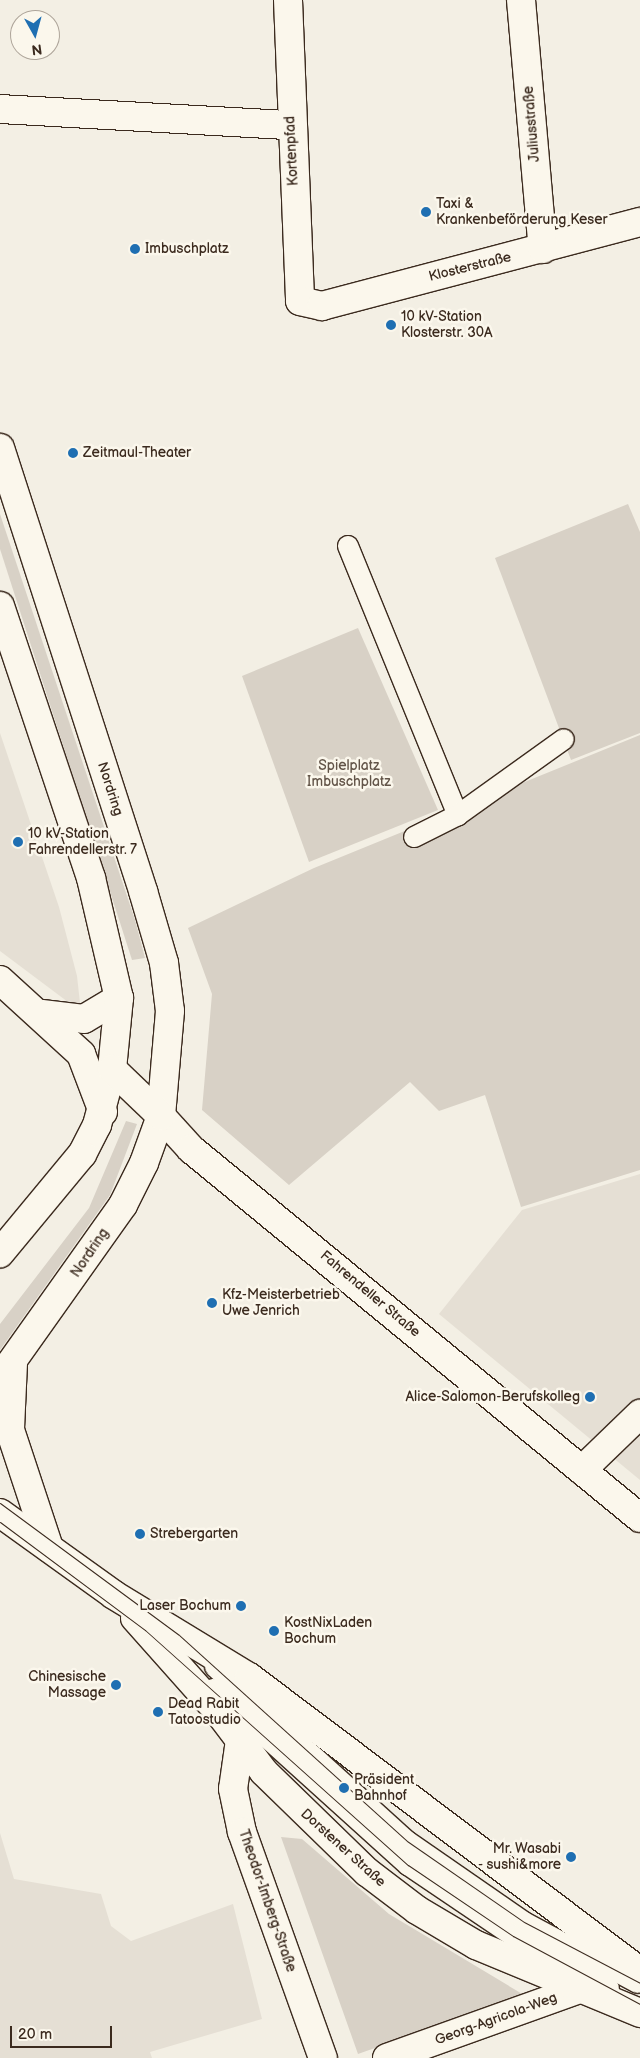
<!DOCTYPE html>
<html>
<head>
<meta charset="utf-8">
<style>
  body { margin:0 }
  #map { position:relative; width:640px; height:2058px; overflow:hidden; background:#f3efe4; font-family:"Balsamiq Sans",sans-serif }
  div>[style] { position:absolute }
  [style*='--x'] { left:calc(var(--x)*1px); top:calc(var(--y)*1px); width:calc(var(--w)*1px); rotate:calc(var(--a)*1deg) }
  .built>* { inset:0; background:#e5dfd4 }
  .green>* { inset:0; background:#d8d1c6 }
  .roads { filter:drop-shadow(1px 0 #3b2a1e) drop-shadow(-1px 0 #3b2a1e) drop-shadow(0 1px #3b2a1e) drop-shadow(0 -1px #3b2a1e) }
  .service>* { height:20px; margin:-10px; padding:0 10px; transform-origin:10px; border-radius:10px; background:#fbf7ec }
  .pedestrian>* { height:28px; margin:-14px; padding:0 14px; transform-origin:14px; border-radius:14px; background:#fbf7ec }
  .minor>* { height:28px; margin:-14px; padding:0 14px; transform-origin:14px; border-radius:14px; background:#fbf7ec }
  .primary>* { height:28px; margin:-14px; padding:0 14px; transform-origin:14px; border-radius:14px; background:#fbf7ec }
  .tram>* { height:1px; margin:-0.5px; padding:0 0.5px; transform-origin:0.5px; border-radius:0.5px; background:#3b2a1e }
  .dots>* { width:14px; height:14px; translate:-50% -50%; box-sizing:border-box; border:2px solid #fbf7ec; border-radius:50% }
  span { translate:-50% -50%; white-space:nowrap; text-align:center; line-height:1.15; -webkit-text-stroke:5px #fbf7ec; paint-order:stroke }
  .street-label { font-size:14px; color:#3b2a1e }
  .poi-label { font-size:14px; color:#3b2a1e }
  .left { translate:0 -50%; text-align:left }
  .right { translate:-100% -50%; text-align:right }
  .park-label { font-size:14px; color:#625448 }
  .north { position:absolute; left:10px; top:10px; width:50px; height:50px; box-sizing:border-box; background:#fbf7ec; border:1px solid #aea59a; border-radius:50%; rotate:173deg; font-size:14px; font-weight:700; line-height:20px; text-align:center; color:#3b2a1e }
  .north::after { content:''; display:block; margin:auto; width:18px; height:22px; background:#1f6fb2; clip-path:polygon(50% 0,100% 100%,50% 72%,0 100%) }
  .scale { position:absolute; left:10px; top:2026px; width:102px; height:22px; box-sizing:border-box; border:2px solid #3b2a1e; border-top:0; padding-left:6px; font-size:15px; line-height:18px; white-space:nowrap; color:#3b2a1e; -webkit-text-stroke:4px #fbf7ec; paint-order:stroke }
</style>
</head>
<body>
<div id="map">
  <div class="built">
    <i style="clip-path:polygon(0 733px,59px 907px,77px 976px,80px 1003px,76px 1008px,0 951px)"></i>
    <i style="clip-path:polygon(640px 1174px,640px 1480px,439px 1314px,522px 1210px)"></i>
    <i style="clip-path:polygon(0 1833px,14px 1879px,101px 1894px,111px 1926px,131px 1941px,233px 1904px,262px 2019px,150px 2052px,152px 2058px,0 2058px)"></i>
  </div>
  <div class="green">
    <i style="clip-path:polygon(628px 504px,640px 532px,640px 733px,571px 760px,495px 558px)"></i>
    <i style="clip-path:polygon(0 514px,135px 920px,145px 958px,132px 960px,0 549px)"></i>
    <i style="clip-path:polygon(358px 628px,438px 810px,309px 862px,242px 676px)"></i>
    <i style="clip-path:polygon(640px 735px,640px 1170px,521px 1207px,485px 1095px,439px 1111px,410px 1082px,289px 1185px,202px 1110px,212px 994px,188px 928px,314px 868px)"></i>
    <i style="clip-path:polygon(126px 1121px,137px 1124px,110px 1195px,0 1350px,0 1324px,89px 1208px)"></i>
    <i style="clip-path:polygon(281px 1837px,302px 1839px,389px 1914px,524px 1995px,358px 2054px)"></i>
  </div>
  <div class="roads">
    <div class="service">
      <i style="--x:348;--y:546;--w:291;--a:67.8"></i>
      <i style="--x:458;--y:815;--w:49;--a:153.4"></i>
      <i style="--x:458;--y:815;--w:130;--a:-35.6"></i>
      <i style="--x:215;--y:1667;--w:259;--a:42.2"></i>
      <i style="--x:407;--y:1841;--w:142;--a:34.7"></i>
      <i style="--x:524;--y:1922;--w:129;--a:28.2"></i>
      <i style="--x:213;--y:1689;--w:263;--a:42.1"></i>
      <i style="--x:408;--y:1865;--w:127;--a:34.1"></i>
      <i style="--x:513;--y:1936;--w:109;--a:28.4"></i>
    </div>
    <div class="pedestrian">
      <i style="--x:582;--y:1470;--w:81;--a:-44"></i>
    </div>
    <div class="minor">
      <i style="--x:288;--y:0;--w:301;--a:87.7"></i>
      <i style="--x:300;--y:301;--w:23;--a:13"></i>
      <i style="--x:322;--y:306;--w:329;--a:-14.8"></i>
      <i style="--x:521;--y:0;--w:250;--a:85"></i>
      <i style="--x:0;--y:109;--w:290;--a:3.2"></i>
      <i style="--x:0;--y:980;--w:110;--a:42.4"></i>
      <i style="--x:81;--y:1054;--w:62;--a:69.2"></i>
      <i style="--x:42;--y:1014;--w:42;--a:6.8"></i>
      <i style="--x:84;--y:1019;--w:41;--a:-31"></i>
      <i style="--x:161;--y:1116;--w:45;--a:47.7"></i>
      <i style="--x:191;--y:1149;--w:581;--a:39.41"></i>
      <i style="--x:240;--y:1740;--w:49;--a:98.1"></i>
      <i style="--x:233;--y:1789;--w:44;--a:78.2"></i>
      <i style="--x:242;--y:1832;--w:240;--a:70.3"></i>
      <i style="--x:387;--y:2058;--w:202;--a:-19.7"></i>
    </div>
    <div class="primary">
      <i style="--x:0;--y:448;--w:466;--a:72.1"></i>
      <i style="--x:143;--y:891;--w:75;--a:73.7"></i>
      <i style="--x:164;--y:963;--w:48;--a:82.9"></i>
      <i style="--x:170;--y:1011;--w:105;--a:94.9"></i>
      <i style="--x:161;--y:1116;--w:50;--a:109.9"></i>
      <i style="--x:144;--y:1163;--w:47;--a:116.6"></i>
      <i style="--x:123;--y:1205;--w:212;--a:125.4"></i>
      <i style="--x:0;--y:606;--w:287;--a:71.5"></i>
      <i style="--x:91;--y:878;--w:123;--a:76.9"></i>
      <i style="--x:119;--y:998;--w:71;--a:95.6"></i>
      <i style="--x:112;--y:1069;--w:58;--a:105"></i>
      <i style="--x:97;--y:1125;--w:33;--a:117"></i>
      <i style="--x:82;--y:1154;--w:129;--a:129.6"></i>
      <i style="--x:112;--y:1069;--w:68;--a:43.8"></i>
      <i style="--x:13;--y:1363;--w:67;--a:92.6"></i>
      <i style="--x:10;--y:1430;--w:124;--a:71.7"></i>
      <i style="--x:0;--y:1513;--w:140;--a:35.7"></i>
      <i style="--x:114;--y:1595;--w:158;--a:31.3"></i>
      <i style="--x:249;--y:1677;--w:490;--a:37"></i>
      <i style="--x:135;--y:1618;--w:125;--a:48.3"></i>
      <i style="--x:218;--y:1711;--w:76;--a:53"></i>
      <i style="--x:264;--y:1772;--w:144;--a:44.2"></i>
      <i style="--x:367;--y:1872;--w:63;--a:37.2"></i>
      <i style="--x:417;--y:1910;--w:69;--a:30.7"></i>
      <i style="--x:476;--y:1945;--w:178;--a:22.5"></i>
    </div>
  </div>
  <div class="tram">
    <i style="--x:0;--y:1503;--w:222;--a:36.4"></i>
    <i style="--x:179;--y:1635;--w:307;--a:42.1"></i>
    <i style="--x:407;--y:1841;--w:142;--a:34.7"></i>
    <i style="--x:524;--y:1922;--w:131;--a:27.7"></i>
    <i style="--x:0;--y:1522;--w:181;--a:36.7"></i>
    <i style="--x:145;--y:1630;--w:353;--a:41.8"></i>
    <i style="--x:408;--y:1865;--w:127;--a:34.1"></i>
    <i style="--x:513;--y:1936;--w:144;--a:28.2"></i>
  </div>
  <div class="dots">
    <i style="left:426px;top:212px;background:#1f6fb2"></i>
    <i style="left:135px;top:249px;background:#1f6fb2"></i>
    <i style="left:391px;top:325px;background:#1f6fb2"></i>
    <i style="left:73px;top:453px;background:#1f6fb2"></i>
    <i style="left:18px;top:842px;background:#1f6fb2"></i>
    <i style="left:212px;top:1303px;background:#1f6fb2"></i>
    <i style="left:590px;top:1397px;background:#1f6fb2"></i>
    <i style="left:140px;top:1534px;background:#1f6fb2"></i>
    <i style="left:241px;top:1606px;background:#1f6fb2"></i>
    <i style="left:274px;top:1631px;background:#1f6fb2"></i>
    <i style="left:116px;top:1685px;background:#1f6fb2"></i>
    <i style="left:158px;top:1712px;background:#1f6fb2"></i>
    <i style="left:344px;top:1788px;background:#1f6fb2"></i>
    <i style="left:571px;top:1857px;background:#1f6fb2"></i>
  </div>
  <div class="street-label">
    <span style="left:532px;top:124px;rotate:-95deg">Juliusstraße</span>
    <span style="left:292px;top:151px;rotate:-93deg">Kortenpfad</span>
    <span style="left:470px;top:267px;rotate:-14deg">Klosterstraße</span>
    <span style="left:110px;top:789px;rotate:72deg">Nordring</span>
    <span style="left:90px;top:1253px;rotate:-56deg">Nordring</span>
    <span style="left:370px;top:1294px;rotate:40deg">Fahrendeller Straße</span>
    <span style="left:343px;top:1848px;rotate:42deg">Dorstener Straße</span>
    <span style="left:267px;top:1901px;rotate:71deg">Theodor-Imberg-Straße</span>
    <span style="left:496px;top:2019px;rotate:-20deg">Georg-Agricola-Weg</span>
  </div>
  <div class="poi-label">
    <span class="left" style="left:436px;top:212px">Taxi &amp;<br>Krankenbeförderung Keser</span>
    <span class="left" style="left:145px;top:249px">Imbuschplatz</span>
    <span class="left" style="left:401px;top:325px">10 kV-Station<br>Klosterstr. 30A</span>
    <span class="left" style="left:83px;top:453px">Zeitmaul-Theater</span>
    <span class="left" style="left:28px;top:842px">10 kV-Station<br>Fahrendellerstr. 7</span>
    <span class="left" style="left:222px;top:1303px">Kfz-Meisterbetrieb<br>Uwe Jenrich</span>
    <span class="right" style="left:580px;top:1397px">Alice-Salomon-Berufskolleg</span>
    <span class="left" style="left:150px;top:1534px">Strebergarten</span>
    <span class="right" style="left:231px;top:1606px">Laser Bochum</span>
    <span class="left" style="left:284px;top:1631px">KostNixLaden<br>Bochum</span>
    <span class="right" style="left:106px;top:1685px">Chinesische<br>Massage</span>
    <span class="left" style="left:168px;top:1712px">Dead Rabit<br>Tatoostudio</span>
    <span class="left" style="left:354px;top:1788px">Präsident<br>Bahnhof</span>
    <span class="right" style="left:561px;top:1857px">Mr. Wasabi<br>- sushi&amp;more</span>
  </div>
  <div class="park-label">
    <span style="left:349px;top:774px">Spielplatz<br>Imbuschplatz</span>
  </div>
  <div class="north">N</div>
  <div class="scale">20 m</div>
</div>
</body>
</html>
